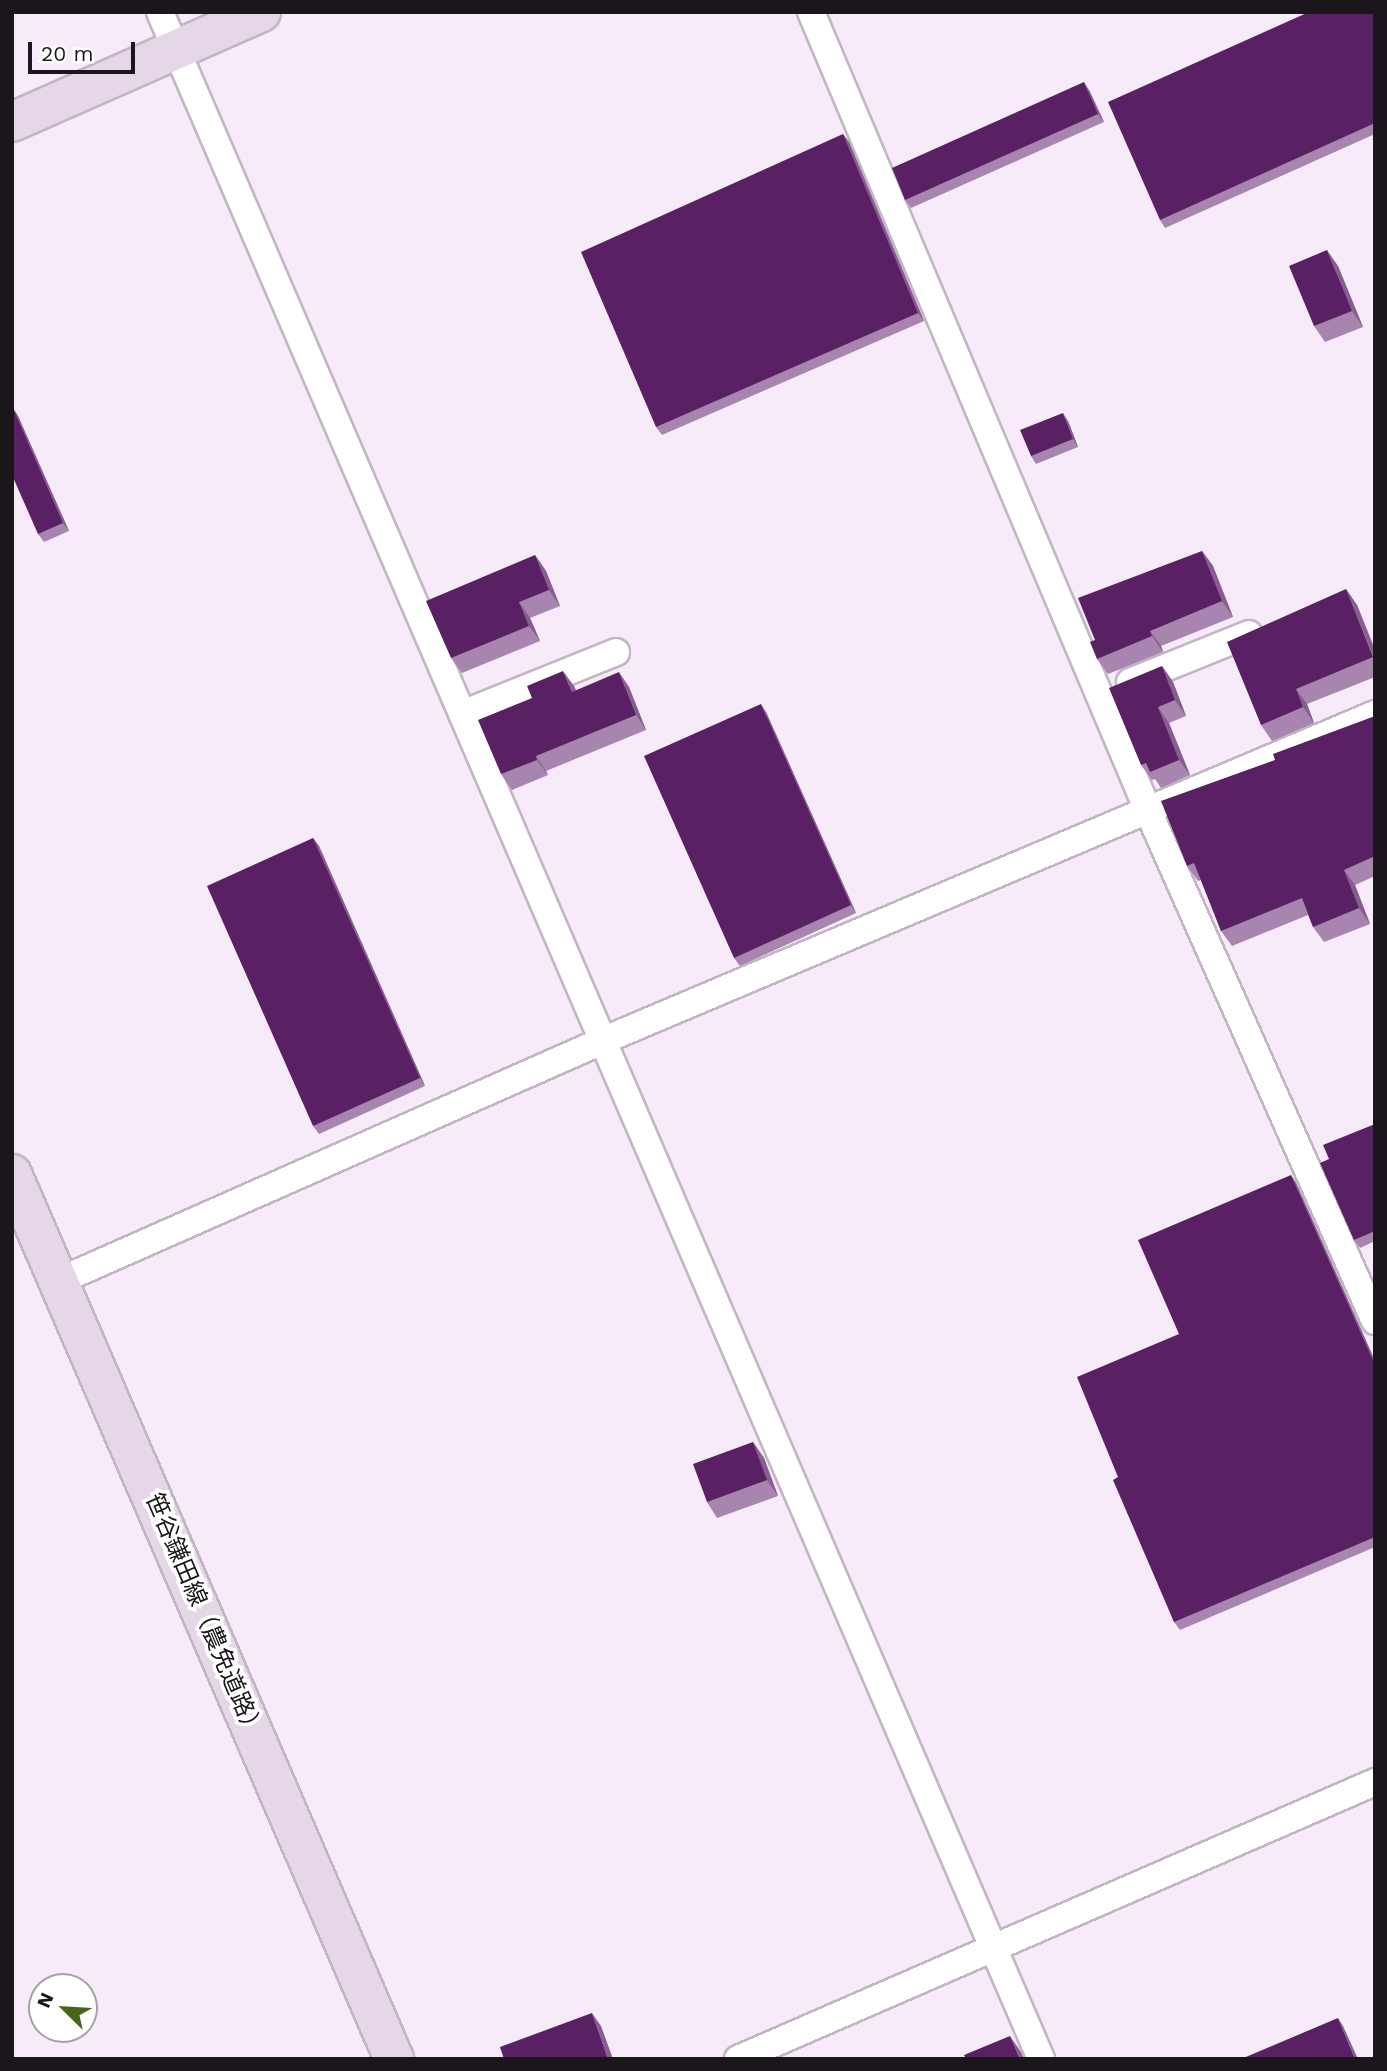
<!DOCTYPE html>
<html>
<head>
<meta charset="utf-8">
<style>
  body { margin:0 }
  #map { position:relative; width:1387px; height:2071px; overflow:hidden; background:#f7eaf9; font-family:"Work Sans","Noto Sans JP",sans-serif }
  div>[style] { position:absolute }
  [style*='--x'] { left:calc(var(--x)*1px); top:calc(var(--y)*1px); width:calc(var(--w)*1px); rotate:calc(var(--a)*1deg) }
  .roads { filter:drop-shadow(2px 0 #c2b6c4) drop-shadow(-2px 0 #c2b6c4) drop-shadow(0 2px #c2b6c4) drop-shadow(0 -2px #c2b6c4) }
  .street>* { height:26px; margin:-13px; padding:0 13px; transform-origin:13px; border-radius:13px; background:#fff }
  .secondary>* { height:38px; margin:-19px; padding:0 19px; transform-origin:19px; border-radius:19px; background:#e5d7e8 }
  .wall>* { inset:0; background:#a885ae }
  .shaded-wall>* { inset:0; background:#885d91 }
  .building>* { inset:0; background:#592064 }
  span { translate:-50% -50%; white-space:nowrap; text-align:center; line-height:1.15; -webkit-text-stroke:7px #fff; paint-order:stroke }
  .street-label { font-size:24px; color:#1b161b }
  .frame { position:absolute; inset:0; border:14px solid #1b161b; pointer-events:none }
  .north { position:absolute; left:28px; top:1973px; width:70px; height:70px; box-sizing:border-box; background:#fff; border:2px solid #a4a2a4; border-radius:50%; rotate:294deg; font-size:19px; font-weight:700; line-height:28px; text-align:center; color:#1b161b }
  .north::after { content:''; display:block; margin:auto; width:24px; height:32px; background:#48661b; clip-path:polygon(50% 0,100% 100%,50% 72%,0 100%) }
  .scale { position:absolute; left:28px; top:42px; width:107px; height:32px; box-sizing:border-box; border:4px solid #1b161b; border-top:0; padding-left:9px; font-size:21px; line-height:24px; white-space:nowrap; color:#1b161b; -webkit-text-stroke:5px #fff; paint-order:stroke }
</style>
</head>
<body>
<div id="map">
  <div class="roads">
    <div class="street">
      <i style="--x:160;--y:12;--w:2229;--a:66.71"></i>
      <i style="--x:811;--y:12;--w:869;--a:67.12"></i>
      <i style="--x:1149;--y:813;--w:556;--a:66.02"></i>
      <i style="--x:1130;--y:682;--w:128;--a:-22"></i>
      <i style="--x:462;--y:714;--w:166;--a:-21.9"></i>
      <i style="--x:59;--y:1281;--w:594;--a:-23.84"></i>
      <i style="--x:602;--y:1041;--w:839;--a:-22.93"></i>
      <i style="--x:738;--y:2059;--w:695;--a:-23.5"></i>
    </div>
    <div class="secondary">
      <i style="--x:12;--y:122;--w:272;--a:-23.8"></i>
      <i style="--x:12;--y:1174;--w:964;--a:66.65"></i>
    </div>
  </div>
  <div class="wall">
    <i style="clip-path:polygon(1375px 12px,1375px 134px,1165px 228px,1160px 220px)"></i>
    <i style="clip-path:polygon(1089px 90px,1104px 122px,911px 208px,905px 200px)"></i>
    <i style="clip-path:polygon(843px 134px,849px 142px,924px 321px,662px 435px,656px 427px)"></i>
    <i style="clip-path:polygon(1338px 266px,1363px 327px,1325px 342px,1314px 326px)"></i>
    <i style="clip-path:polygon(13px 408px,18px 416px,69px 531px,44px 542px,38px 534px)"></i>
    <i style="clip-path:polygon(1068px 421px,1078px 447px,1036px 464px,1031px 456px)"></i>
    <i style="clip-path:polygon(1202px 551px,1213px 566px,1233px 617px,1161px 646px,1163px 652px,1108px 674px,1097px 659px,1095px 640px)"></i>
    <i style="clip-path:polygon(535px 555px,546px 571px,560px 606px,530px 618px,540px 641px,462px 673px,451px 658px)"></i>
    <i style="clip-path:polygon(1346px 589px,1357px 605px,1375px 650px,1375px 677px,1307px 704px,1314px 723px,1272px 741px,1261px 725px)"></i>
    <i style="clip-path:polygon(1162px 666px,1173px 682px,1186px 716px,1169px 723px,1190px 775px,1161px 788px,1155px 779px,1152px 780px,1141px 765px)"></i>
    <i style="clip-path:polygon(574px 686px,576px 690px,629px 687px,646px 730px,546px 771px,548px 775px,512px 790px,501px 774px)"></i>
    <i style="clip-path:polygon(766px 712px,856px 913px,740px 966px,734px 958px)"></i>
    <i style="clip-path:polygon(1375px 716px,1375px 876px,1355px 885px,1370px 924px,1324px 942px,1313px 927px,1308px 915px,1232px 946px,1221px 931px,1201px 880px,1198px 881px,1187px 866px,1275px 760px)"></i>
    <i style="clip-path:polygon(313px 838px,319px 846px,425px 1086px,319px 1134px,313px 1126px)"></i>
    <i style="clip-path:polygon(1375px 1124px,1375px 1241px,1360px 1248px,1354px 1240px,1329px 1159px)"></i>
    <i style="clip-path:polygon(1291px 1175px,1296px 1183px,1375px 1361px,1375px 1547px,1180px 1630px,1174px 1622px,1118px 1477px,1179px 1334px)"></i>
    <i style="clip-path:polygon(753px 1442px,764px 1458px,778px 1496px,717px 1518px,707px 1502px)"></i>
  </div>
  <div class="shaded-wall">
    <i style="clip-path:polygon(1084px 82px,1089px 90px,1104px 122px,1098px 114px)"></i>
    <i style="clip-path:polygon(843px 134px,849px 142px,924px 321px,918px 313px)"></i>
    <i style="clip-path:polygon(1327px 250px,1338px 266px,1363px 327px,1352px 311px)"></i>
    <i style="clip-path:polygon(13px 408px,18px 416px,69px 531px,63px 523px)"></i>
    <i style="clip-path:polygon(1063px 413px,1068px 421px,1078px 447px,1073px 439px)"></i>
    <i style="clip-path:polygon(1202px 551px,1213px 566px,1233px 617px,1222px 601px)"></i>
    <i style="clip-path:polygon(535px 555px,546px 571px,560px 606px,549px 590px)"></i>
    <i style="clip-path:polygon(1346px 589px,1357px 605px,1375px 650px,1375px 660px)"></i>
    <i style="clip-path:polygon(519px 602px,530px 618px,540px 641px,529px 626px)"></i>
    <i style="clip-path:polygon(1150px 631px,1161px 646px,1163px 652px,1152px 636px)"></i>
    <i style="clip-path:polygon(1162px 666px,1173px 682px,1186px 716px,1175px 700px)"></i>
    <i style="clip-path:polygon(563px 671px,574px 686px,582px 707px,572px 692px)"></i>
    <i style="clip-path:polygon(619px 672px,629px 687px,646px 730px,636px 715px)"></i>
    <i style="clip-path:polygon(1296px 689px,1307px 704px,1314px 723px,1303px 707px)"></i>
    <i style="clip-path:polygon(761px 704px,766px 712px,856px 913px,851px 905px)"></i>
    <i style="clip-path:polygon(1158px 707px,1169px 723px,1190px 775px,1179px 760px)"></i>
    <i style="clip-path:polygon(536px 756px,546px 771px,548px 775px,537px 760px)"></i>
    <i style="clip-path:polygon(313px 838px,319px 846px,425px 1086px,420px 1078px)"></i>
    <i style="clip-path:polygon(1344px 870px,1355px 885px,1370px 924px,1359px 908px)"></i>
    <i style="clip-path:polygon(1291px 1175px,1296px 1183px,1375px 1361px,1375px 1365px)"></i>
    <i style="clip-path:polygon(753px 1442px,764px 1458px,778px 1496px,767px 1480px)"></i>
    <i style="clip-path:polygon(592px 2013px,601px 2026px,613px 2059px,608px 2059px)"></i>
    <i style="clip-path:polygon(1338px 2018px,1343px 2026px,1358px 2059px,1355px 2059px)"></i>
    <i style="clip-path:polygon(1010px 2036px,1021px 2052px,1024px 2059px,1020px 2059px)"></i>
  </div>
  <div class="building">
    <i style="clip-path:polygon(1309px 12px,1375px 12px,1375px 123px,1160px 220px,1108px 102px)"></i>
    <i style="clip-path:polygon(1084px 82px,1098px 114px,905px 200px,892px 168px)"></i>
    <i style="clip-path:polygon(843px 134px,918px 313px,656px 427px,581px 252px)"></i>
    <i style="clip-path:polygon(1327px 250px,1352px 311px,1314px 326px,1289px 266px)"></i>
    <i style="clip-path:polygon(13px 408px,63px 523px,38px 534px,12px 475px)"></i>
    <i style="clip-path:polygon(1063px 413px,1073px 439px,1031px 456px,1020px 430px)"></i>
    <i style="clip-path:polygon(1202px 551px,1222px 601px,1150px 631px,1152px 636px,1097px 659px,1090px 642px,1095px 640px,1078px 598px)"></i>
    <i style="clip-path:polygon(535px 555px,549px 590px,519px 602px,529px 626px,451px 658px,426px 601px)"></i>
    <i style="clip-path:polygon(1346px 589px,1373px 657px,1296px 689px,1303px 707px,1261px 725px,1227px 642px)"></i>
    <i style="clip-path:polygon(1162px 666px,1175px 700px,1158px 707px,1179px 760px,1150px 772px,1146px 763px,1141px 765px,1109px 688px)"></i>
    <i style="clip-path:polygon(563px 671px,572px 692px,619px 672px,636px 715px,536px 756px,537px 760px,501px 774px,478px 720px,532px 698px,527px 686px)"></i>
    <i style="clip-path:polygon(761px 704px,851px 905px,734px 958px,644px 756px)"></i>
    <i style="clip-path:polygon(1375px 716px,1375px 856px,1344px 870px,1359px 908px,1313px 927px,1302px 898px,1221px 931px,1194px 863px,1187px 866px,1161px 801px,1275px 760px,1273px 754px)"></i>
    <i style="clip-path:polygon(313px 838px,420px 1078px,313px 1126px,207px 886px)"></i>
    <i style="clip-path:polygon(1375px 1124px,1375px 1231px,1354px 1240px,1320px 1163px,1329px 1159px,1323px 1145px)"></i>
    <i style="clip-path:polygon(1291px 1175px,1375px 1365px,1375px 1537px,1174px 1622px,1113px 1480px,1118px 1477px,1077px 1377px,1179px 1334px,1138px 1240px)"></i>
    <i style="clip-path:polygon(753px 1442px,767px 1480px,707px 1502px,693px 1464px)"></i>
    <i style="clip-path:polygon(592px 2013px,608px 2059px,504px 2059px,500px 2047px)"></i>
    <i style="clip-path:polygon(1338px 2018px,1355px 2059px,1241px 2059px)"></i>
    <i style="clip-path:polygon(1010px 2036px,1020px 2059px,966px 2059px,964px 2055px)"></i>
  </div>
  <div class="street-label">
    <span style="left:204px;top:1616px;rotate:67deg">笹谷鎌田線（農免道路）</span>
  </div>
  <div class="frame"></div>
  <div class="north">N</div>
  <div class="scale">20 m</div>
</div>
</body>
</html>
